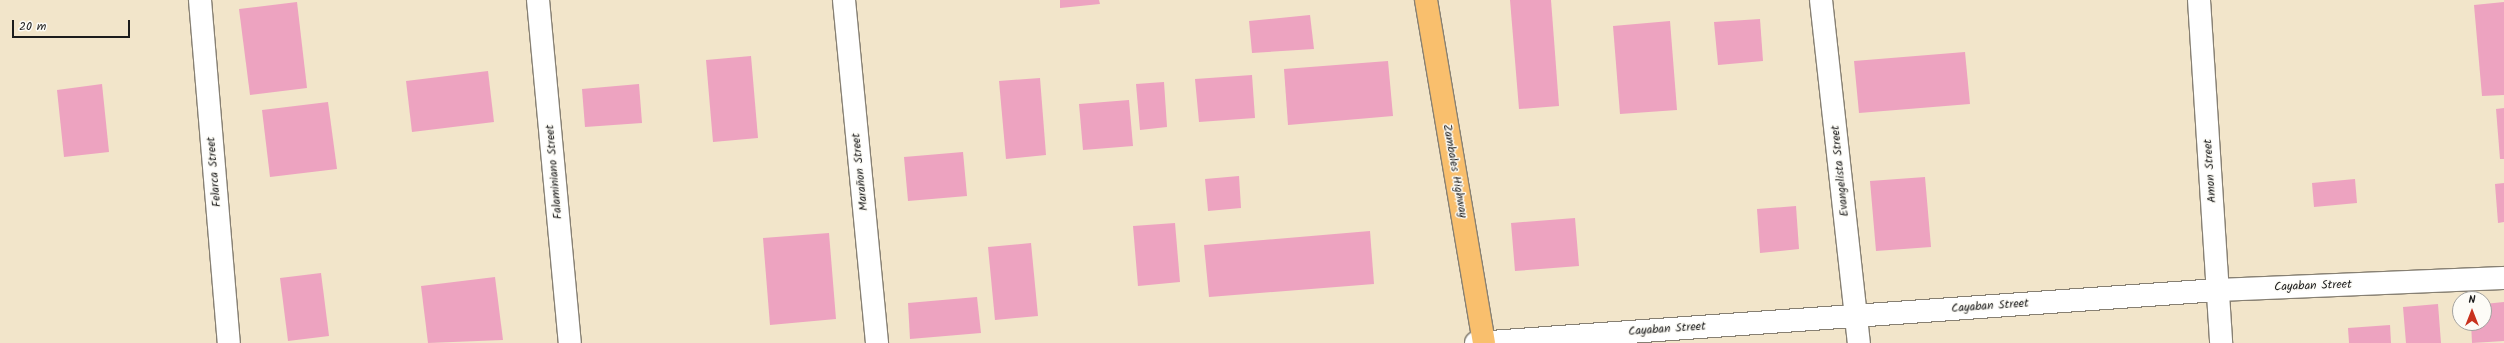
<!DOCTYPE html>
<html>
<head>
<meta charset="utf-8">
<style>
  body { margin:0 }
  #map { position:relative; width:2504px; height:343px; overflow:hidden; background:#f2e5ca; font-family:Kalam,sans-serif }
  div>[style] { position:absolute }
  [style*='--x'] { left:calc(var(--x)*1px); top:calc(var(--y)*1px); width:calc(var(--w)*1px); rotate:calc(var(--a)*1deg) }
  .building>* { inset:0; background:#eda3c0 }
  .roads { filter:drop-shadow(1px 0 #878073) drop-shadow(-1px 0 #878073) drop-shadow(0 1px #878073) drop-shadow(0 -1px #878073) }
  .minor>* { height:22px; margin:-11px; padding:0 11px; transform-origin:11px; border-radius:11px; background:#fff }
  .primary>* { height:22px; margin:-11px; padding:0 11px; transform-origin:11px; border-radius:11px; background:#f9bf6d }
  span { translate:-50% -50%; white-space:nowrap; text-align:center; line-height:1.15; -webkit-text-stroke:3px #fdfcf7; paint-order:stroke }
  .street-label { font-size:12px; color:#1c1c1c }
  .north { position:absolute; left:2452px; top:291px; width:40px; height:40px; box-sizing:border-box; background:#fdfcf7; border:1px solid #a3a29f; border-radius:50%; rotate:0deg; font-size:11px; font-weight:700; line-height:16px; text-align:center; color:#1c1c1c }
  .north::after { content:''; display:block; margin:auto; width:14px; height:18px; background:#c8321e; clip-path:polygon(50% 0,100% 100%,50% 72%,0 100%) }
  .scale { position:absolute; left:12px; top:20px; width:118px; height:18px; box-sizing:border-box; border:2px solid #1c1c1c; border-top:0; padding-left:5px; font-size:12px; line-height:14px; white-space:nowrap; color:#1c1c1c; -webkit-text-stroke:3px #fdfcf7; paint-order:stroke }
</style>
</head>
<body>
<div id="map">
  <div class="building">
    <i style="clip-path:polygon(1060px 0,1099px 0,1100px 4px,1060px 8px)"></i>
    <i style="clip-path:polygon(1510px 0,1551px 0,1559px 106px,1519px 109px)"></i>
    <i style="clip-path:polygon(297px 2px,307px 88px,250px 95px,239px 9px)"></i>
    <i style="clip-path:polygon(2504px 2px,2504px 95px,2482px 96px,2474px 5px)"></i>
    <i style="clip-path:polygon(1310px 15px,1314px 49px,1252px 53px,1249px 21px)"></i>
    <i style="clip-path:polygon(1760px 19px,1763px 61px,1718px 65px,1714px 22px)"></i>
    <i style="clip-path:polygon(1670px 21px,1677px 110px,1620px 114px,1613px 26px)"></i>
    <i style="clip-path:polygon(1965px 52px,1970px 104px,1859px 113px,1854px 61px)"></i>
    <i style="clip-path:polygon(751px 56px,758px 138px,713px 142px,706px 60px)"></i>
    <i style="clip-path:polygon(1388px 61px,1393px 116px,1288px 125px,1284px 69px)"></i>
    <i style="clip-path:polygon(488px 71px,494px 122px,412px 132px,406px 81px)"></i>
    <i style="clip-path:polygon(1252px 75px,1255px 118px,1199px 122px,1195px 79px)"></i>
    <i style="clip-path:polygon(1040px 78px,1046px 155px,1006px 159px,999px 81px)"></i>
    <i style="clip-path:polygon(1164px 82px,1167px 127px,1140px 130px,1136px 84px)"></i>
    <i style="clip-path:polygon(102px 84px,109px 152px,64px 157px,57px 90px)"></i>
    <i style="clip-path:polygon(639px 84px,642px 123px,585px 127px,582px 89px)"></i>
    <i style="clip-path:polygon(1129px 100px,1133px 146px,1083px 150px,1079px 104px)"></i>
    <i style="clip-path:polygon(328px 102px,337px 169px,270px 177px,262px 110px)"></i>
    <i style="clip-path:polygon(2504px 108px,2504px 159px,2500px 159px,2496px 109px)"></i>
    <i style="clip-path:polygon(963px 152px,967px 196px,908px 201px,904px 157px)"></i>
    <i style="clip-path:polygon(1239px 176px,1241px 208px,1208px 211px,1205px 179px)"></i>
    <i style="clip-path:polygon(1925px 177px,1931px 247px,1876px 251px,1870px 181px)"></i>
    <i style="clip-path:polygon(2355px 179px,2357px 203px,2314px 207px,2312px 183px)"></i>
    <i style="clip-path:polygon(2504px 183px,2504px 222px,2498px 223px,2495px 184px)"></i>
    <i style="clip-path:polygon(1796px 206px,1799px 249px,1760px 253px,1757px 209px)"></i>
    <i style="clip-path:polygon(1575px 218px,1579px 266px,1515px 271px,1511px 223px)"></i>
    <i style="clip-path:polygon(1175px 223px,1180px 282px,1138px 286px,1133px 226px)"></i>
    <i style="clip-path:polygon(1370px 231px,1374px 284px,1209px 297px,1204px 245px)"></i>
    <i style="clip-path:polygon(829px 233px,836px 319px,770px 325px,763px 238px)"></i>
    <i style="clip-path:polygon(1031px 243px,1038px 316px,995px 320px,988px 247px)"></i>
    <i style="clip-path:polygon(321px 273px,329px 336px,288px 341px,280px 278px)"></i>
    <i style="clip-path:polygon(495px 277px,503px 340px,428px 343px,421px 286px)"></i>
    <i style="clip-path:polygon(977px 297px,981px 333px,910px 339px,908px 303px)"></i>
    <i style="clip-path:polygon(2504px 302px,2504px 341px,2472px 343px,2471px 323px,2484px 323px,2484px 304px)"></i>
    <i style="clip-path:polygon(2438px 304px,2441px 343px,2406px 343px,2403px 307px)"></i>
    <i style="clip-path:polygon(2390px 325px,2391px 343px,2349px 343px,2348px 328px)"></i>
  </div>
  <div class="roads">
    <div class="minor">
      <i style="--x:200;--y:0;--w:344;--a:85.2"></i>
      <i style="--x:538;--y:0;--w:344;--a:84.7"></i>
      <i style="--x:844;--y:0;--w:345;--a:84.5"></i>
      <i style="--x:1821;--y:0;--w:345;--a:83.7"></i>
      <i style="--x:2199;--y:0;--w:344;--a:86.3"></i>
      <i style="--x:1476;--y:343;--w:743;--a:-4.09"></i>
      <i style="--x:2217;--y:290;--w:287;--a:-2.4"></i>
    </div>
    <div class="primary">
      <i style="--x:1426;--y:0;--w:348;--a:80.4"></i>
    </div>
  </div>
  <div class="street-label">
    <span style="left:1455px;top:171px;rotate:80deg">Zambales Highway</span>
    <span style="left:1840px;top:171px;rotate:-96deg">Evangelista Street</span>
    <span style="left:2210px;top:171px;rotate:-94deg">Amon Street</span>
    <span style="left:214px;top:172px;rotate:-95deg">Felarca Street</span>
    <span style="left:554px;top:172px;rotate:-95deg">Falaminiano Street</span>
    <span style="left:860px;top:172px;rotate:-96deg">Marañon Street</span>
    <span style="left:2313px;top:286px;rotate:-2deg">Cayaban Street</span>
    <span style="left:1990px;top:306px;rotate:-4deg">Cayaban Street</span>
    <span style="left:1667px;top:329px;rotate:-4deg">Cayaban Street</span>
  </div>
  <div class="north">N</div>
  <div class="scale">20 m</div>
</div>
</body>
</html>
